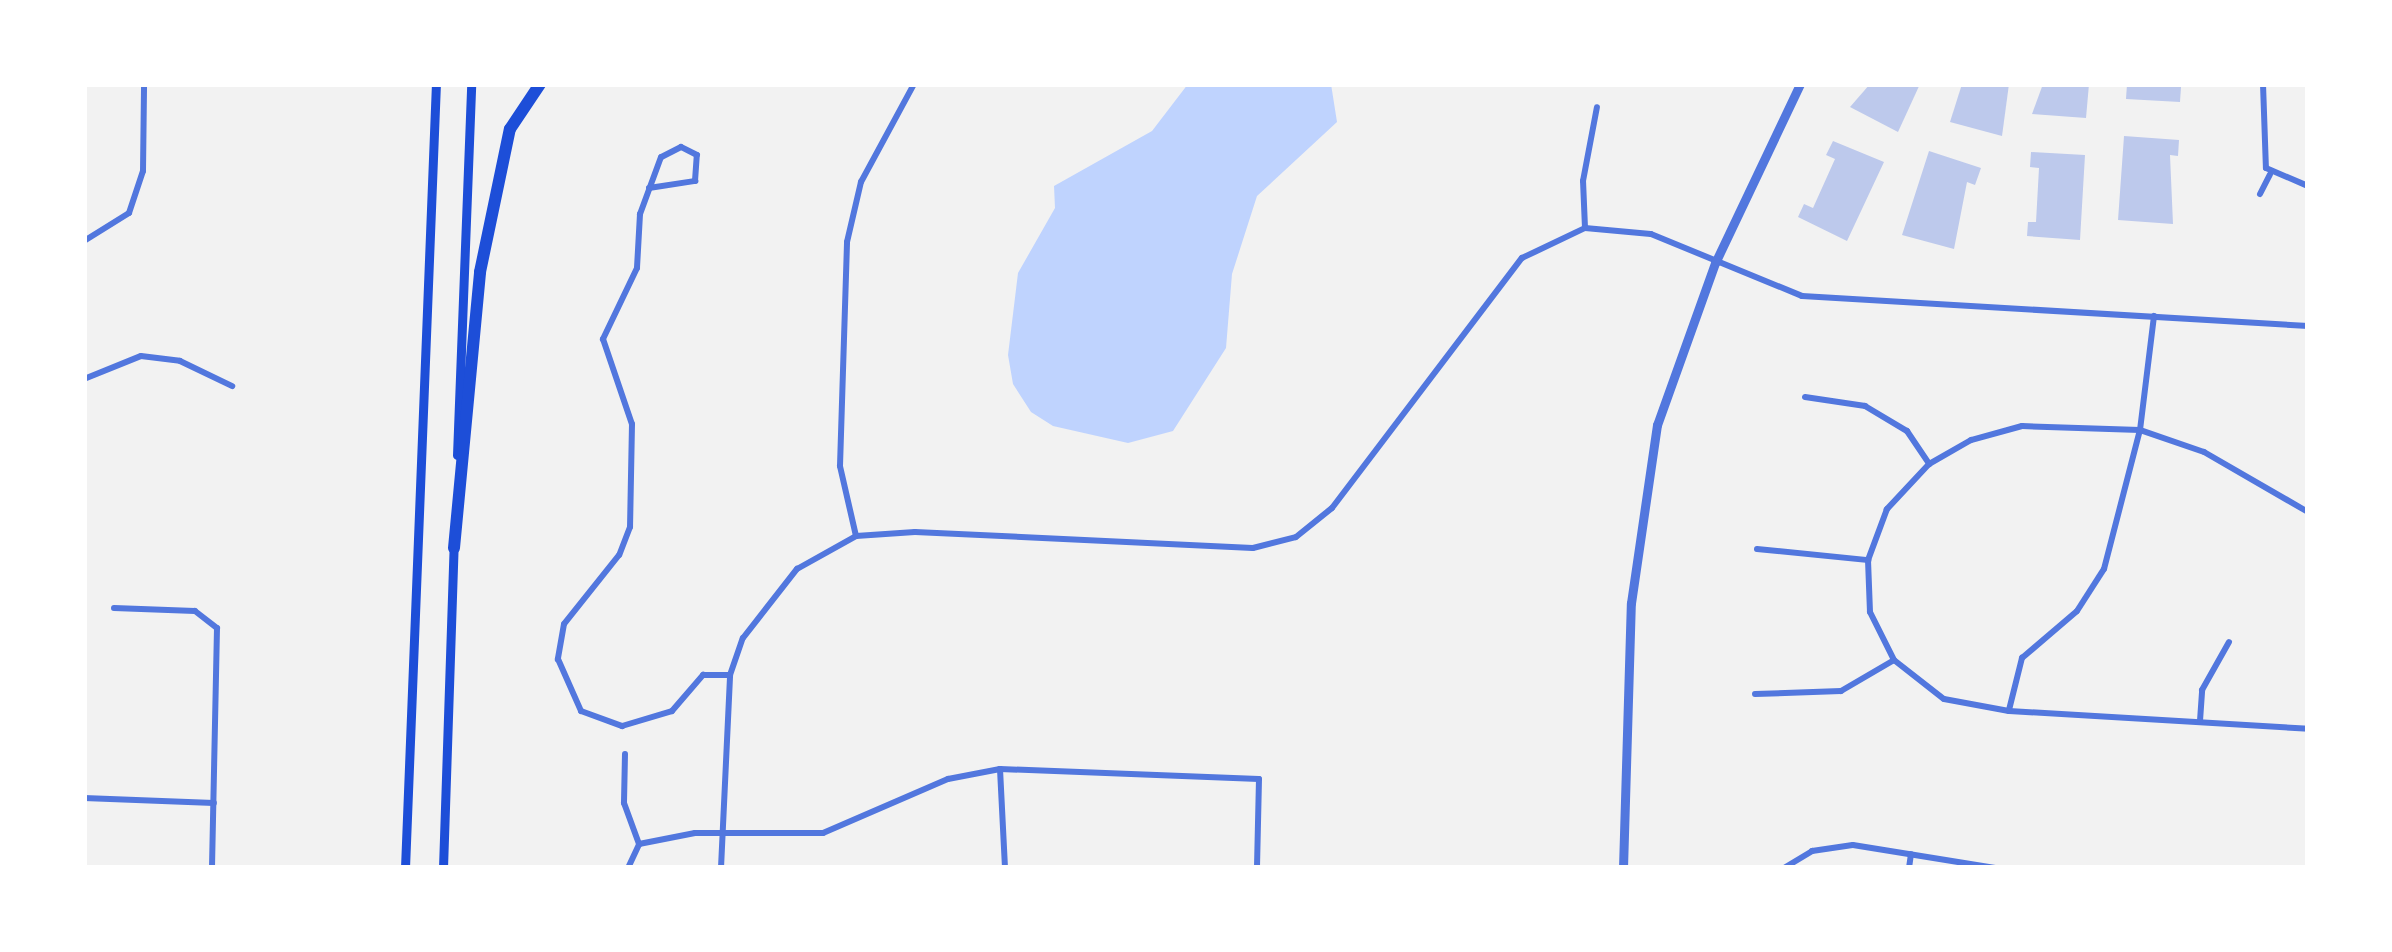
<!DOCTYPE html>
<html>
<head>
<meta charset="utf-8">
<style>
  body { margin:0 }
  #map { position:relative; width:2392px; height:952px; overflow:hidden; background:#f2f2f2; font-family:"Archivo Narrow",sans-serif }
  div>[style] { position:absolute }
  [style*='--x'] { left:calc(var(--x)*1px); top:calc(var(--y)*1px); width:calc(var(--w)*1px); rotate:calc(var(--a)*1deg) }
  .water>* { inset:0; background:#bfd3fe }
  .building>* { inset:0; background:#bdc9ec }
  .minor>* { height:6px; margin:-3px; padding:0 3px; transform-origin:3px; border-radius:3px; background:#5277de }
  .tertiary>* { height:9px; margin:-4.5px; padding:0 4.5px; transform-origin:4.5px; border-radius:4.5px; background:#5277de }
  .secondary>* { height:9px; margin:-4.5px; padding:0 4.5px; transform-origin:4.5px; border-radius:4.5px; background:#1d4ed8 }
  .motorway>* { height:12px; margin:-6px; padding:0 6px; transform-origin:6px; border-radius:6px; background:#1d4ed8 }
  span { translate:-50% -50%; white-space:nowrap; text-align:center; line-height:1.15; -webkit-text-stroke:9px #fff; paint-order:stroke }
  .frame { position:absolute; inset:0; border:87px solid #fff; pointer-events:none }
</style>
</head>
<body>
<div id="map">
  <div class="water">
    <i style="clip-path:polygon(1188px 84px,1331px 84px,1337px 122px,1257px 196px,1232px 274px,1226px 348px,1173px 431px,1128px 443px,1053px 426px,1031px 412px,1013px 384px,1008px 355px,1018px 273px,1055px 208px,1054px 186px,1152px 131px)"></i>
  </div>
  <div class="building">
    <i style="clip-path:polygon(1870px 84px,1920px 84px,1898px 132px,1850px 107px)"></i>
    <i style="clip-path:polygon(1962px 84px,2009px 84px,2002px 136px,1950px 122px)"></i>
    <i style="clip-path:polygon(2043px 84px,2089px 84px,2086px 118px,2032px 114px)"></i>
    <i style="clip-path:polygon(2127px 84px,2172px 84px,2181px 87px,2180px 102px,2126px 99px)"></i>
    <i style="clip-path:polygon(2124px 136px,2179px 140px,2178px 156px,2170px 155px,2173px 224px,2118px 220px)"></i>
    <i style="clip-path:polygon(1833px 141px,1884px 162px,1847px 241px,1798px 217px,1804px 204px,1813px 208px,1835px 159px,1826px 155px)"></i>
    <i style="clip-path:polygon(1929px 151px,1981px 168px,1975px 185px,1967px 182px,1954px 249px,1902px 235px)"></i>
    <i style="clip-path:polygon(2031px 152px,2085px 155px,2080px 240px,2027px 236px,2028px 222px,2036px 222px,2039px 168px,2030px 167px)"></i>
  </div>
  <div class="minor">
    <i style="--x:2263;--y:84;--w:84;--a:88"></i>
    <i style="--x:2266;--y:168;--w:46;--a:23.2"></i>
    <i style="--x:649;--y:188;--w:47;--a:-8.7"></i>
    <i style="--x:695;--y:181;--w:26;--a:-86"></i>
    <i style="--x:697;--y:155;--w:18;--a:-153"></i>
    <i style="--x:681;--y:147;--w:22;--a:153"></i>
    <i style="--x:661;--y:157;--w:61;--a:110.2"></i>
    <i style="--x:640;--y:214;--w:54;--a:93.2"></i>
    <i style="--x:637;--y:268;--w:79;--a:115.6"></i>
    <i style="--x:603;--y:339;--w:90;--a:71.2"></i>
    <i style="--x:632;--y:424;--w:103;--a:91.1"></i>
    <i style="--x:630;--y:527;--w:30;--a:111"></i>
    <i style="--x:619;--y:555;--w:88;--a:128.6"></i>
    <i style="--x:564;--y:624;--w:36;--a:100"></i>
    <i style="--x:558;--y:659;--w:57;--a:66.1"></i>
    <i style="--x:581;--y:711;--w:44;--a:20.1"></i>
    <i style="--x:622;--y:726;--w:52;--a:-16.7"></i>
    <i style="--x:672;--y:711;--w:48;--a:-49.3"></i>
    <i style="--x:703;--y:675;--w:27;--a:0"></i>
    <i style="--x:2260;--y:194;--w:22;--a:-63"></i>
    <i style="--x:1585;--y:228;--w:47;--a:-92.4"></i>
    <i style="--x:1583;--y:181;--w:75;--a:-79.3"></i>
    <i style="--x:84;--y:241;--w:53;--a:-31.9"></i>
    <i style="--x:129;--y:213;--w:44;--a:-71.6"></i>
    <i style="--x:143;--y:171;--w:87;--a:-89.3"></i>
    <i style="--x:84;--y:379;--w:61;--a:-22"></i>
    <i style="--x:141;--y:356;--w:39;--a:7"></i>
    <i style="--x:180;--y:361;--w:58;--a:25.7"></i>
    <i style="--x:1805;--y:397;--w:61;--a:8.5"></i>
    <i style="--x:1865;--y:406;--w:49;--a:30.8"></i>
    <i style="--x:1907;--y:431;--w:40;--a:56"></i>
    <i style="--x:2308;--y:512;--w:120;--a:-150"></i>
    <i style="--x:2204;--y:452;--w:68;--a:-161"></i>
    <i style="--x:2140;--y:430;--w:118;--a:-178.1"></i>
    <i style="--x:2022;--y:426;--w:53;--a:164.6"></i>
    <i style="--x:1971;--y:440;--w:48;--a:150.3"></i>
    <i style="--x:1929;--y:464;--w:62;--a:133"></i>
    <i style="--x:1887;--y:509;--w:54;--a:110.4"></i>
    <i style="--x:1868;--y:560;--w:52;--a:87.8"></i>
    <i style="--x:1870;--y:612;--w:54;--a:63.4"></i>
    <i style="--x:1894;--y:660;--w:63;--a:38"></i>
    <i style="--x:1944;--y:699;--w:66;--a:10.5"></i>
    <i style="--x:2009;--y:711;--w:300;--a:3.4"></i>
    <i style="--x:856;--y:536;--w:59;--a:-3.9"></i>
    <i style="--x:915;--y:532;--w:338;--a:2.7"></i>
    <i style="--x:1253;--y:548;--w:44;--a:-14.3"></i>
    <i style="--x:1296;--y:537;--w:46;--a:-38.9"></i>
    <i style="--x:1332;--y:508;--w:314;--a:-52.8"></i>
    <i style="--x:1522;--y:258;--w:70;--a:-25.5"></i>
    <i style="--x:1585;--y:228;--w:66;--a:5.2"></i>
    <i style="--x:1651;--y:234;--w:163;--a:22.3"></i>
    <i style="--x:1802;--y:296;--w:507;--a:3.39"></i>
    <i style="--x:1757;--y:549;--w:112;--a:5.7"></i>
    <i style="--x:114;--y:608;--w:81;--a:2.1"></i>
    <i style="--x:195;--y:611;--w:28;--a:38"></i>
    <i style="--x:217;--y:628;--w:240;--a:91.2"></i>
    <i style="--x:1755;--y:694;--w:86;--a:-2"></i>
    <i style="--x:1841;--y:691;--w:61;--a:-30.3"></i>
    <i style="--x:2009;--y:710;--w:54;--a:-76"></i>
    <i style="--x:2022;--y:658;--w:72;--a:-40.5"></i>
    <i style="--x:2077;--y:611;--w:50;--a:-57.3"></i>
    <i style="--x:2104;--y:569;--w:144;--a:-75.5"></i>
    <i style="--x:2140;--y:430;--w:115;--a:-83"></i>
    <i style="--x:2200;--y:721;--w:31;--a:-86"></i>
    <i style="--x:2202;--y:690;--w:55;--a:-60.6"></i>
    <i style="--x:625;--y:754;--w:49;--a:91.2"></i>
    <i style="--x:624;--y:803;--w:44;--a:69.9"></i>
    <i style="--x:1000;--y:769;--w:99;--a:87.1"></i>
    <i style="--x:84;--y:798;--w:130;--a:2.2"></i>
    <i style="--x:639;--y:844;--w:57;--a:-11.1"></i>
    <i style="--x:695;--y:833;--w:128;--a:0"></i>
    <i style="--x:823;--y:833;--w:136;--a:-23.4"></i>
    <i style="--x:948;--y:779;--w:53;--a:-10.9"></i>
    <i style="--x:1000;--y:769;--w:259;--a:2.2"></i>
    <i style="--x:1259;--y:779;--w:89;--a:91.3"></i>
    <i style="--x:628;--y:868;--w:26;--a:-65"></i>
    <i style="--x:721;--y:868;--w:193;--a:-87.3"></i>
    <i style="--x:730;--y:675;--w:39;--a:-71"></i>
    <i style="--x:743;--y:638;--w:88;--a:-52"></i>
    <i style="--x:797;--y:569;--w:68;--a:-29.2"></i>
    <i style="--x:856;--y:536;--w:72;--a:-102.9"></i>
    <i style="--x:840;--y:466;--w:224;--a:-88.2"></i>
    <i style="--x:847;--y:242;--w:62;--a:-76.9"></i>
    <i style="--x:861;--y:182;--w:111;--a:-61.6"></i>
    <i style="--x:1784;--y:868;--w:33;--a:-31"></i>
    <i style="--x:1812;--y:851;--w:41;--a:-8.3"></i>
    <i style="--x:1853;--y:845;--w:144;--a:9.2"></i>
    <i style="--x:1909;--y:868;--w:14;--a:-82"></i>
  </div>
  <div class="tertiary">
    <i style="--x:1623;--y:868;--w:265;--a:-88.3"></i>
    <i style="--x:1631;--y:603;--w:180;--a:-81.7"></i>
    <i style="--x:1657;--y:425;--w:172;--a:-70.3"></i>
    <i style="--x:1715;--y:263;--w:198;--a:-64.6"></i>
  </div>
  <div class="secondary">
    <i style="--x:457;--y:455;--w:371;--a:-87.8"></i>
    <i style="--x:405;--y:868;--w:785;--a:-87.74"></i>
    <i style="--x:443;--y:868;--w:324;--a:-88.1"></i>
  </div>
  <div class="motorway">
    <i style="--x:454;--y:548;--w:277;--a:-84.6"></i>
    <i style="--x:480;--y:272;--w:146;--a:-78.2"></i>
    <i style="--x:510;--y:129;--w:54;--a:-56.3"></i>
  </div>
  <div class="frame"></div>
</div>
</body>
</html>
